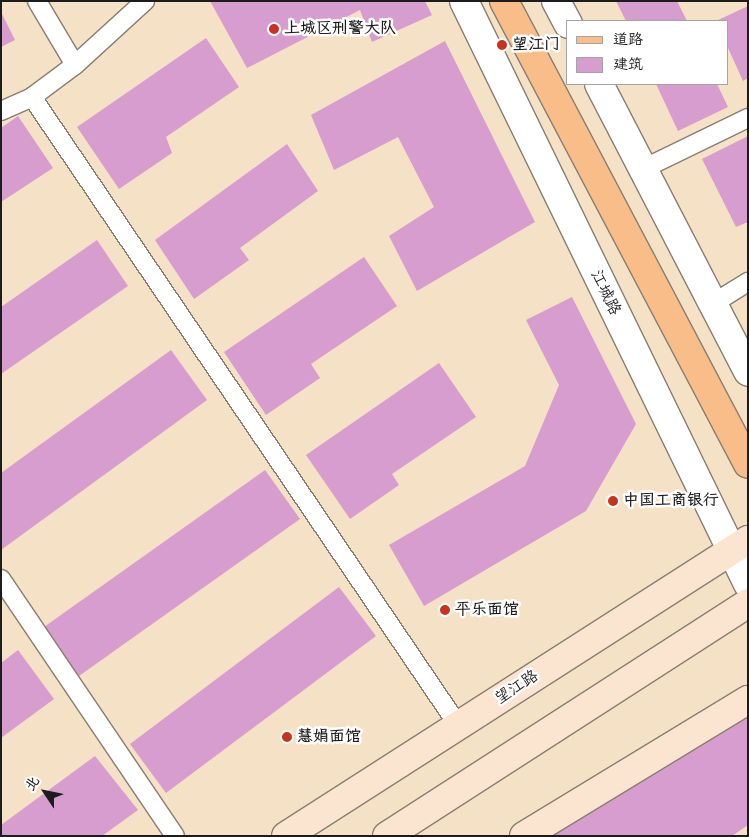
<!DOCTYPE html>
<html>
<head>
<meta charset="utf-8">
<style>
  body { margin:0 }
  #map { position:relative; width:749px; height:837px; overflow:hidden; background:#f5e1c6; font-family:Mynerve,"LXGW WenKai TC",sans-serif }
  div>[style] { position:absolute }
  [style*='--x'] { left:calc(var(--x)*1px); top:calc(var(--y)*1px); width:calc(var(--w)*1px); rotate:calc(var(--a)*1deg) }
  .building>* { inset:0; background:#d79dcf }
  .roads { filter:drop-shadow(1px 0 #887e71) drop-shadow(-1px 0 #887e71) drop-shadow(0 1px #887e71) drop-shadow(0 -1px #887e71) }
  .lane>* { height:18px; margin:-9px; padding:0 9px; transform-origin:9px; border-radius:9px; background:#fff }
  .street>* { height:28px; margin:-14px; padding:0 14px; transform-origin:14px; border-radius:14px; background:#fff }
  .secondary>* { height:28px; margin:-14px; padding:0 14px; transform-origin:14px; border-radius:14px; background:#fce5d0 }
  .primary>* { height:28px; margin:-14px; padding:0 14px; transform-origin:14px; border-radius:14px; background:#f8bd89 }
  .dots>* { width:14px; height:14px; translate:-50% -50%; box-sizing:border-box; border:2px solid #fff; border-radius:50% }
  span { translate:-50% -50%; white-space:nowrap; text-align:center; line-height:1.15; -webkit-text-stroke:5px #fff; paint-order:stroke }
  .poi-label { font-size:16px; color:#1c1c1c; font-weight:700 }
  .left { translate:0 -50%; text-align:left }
  .street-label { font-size:16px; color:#1c1c1c }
  .frame { position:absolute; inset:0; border:2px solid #1c1c1c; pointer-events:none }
  .legend { position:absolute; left:566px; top:20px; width:162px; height:65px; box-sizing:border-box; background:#fff; border:1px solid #a4a4a4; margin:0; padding:6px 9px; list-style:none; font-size:15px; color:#1c1c1c }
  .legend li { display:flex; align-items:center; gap:10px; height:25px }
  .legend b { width:25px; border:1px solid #a4a4a4 }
  .north { position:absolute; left:20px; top:767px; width:50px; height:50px; -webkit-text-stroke:4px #fff; paint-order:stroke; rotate:304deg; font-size:14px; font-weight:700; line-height:20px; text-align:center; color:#1c1c1c }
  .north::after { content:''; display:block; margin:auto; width:18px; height:22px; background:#1c1c1c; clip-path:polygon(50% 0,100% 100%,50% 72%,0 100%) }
</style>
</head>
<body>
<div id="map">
  <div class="building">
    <i style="clip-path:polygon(210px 1px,425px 1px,432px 15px,372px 42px,360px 10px,247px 68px)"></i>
    <i style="clip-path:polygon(616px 1px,677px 1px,687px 21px,626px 21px)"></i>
    <i style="clip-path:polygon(748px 6px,748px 78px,743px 81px,728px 48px,728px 21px,716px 21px)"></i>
    <i style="clip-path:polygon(1px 12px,15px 40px,1px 47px)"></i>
    <i style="clip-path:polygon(206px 38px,239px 87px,166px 137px,172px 153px,119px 189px,77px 127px)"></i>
    <i style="clip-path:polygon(445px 41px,535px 222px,417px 291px,389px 236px,434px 207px,398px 137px,334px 170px,311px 115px)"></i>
    <i style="clip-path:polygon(656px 84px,717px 84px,728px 107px,678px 131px)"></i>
    <i style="clip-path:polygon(18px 116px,53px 168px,1px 202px,1px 128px)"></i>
    <i style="clip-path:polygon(748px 136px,748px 222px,736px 227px,702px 159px)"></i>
    <i style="clip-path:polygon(287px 144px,318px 191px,240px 248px,249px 260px,194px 299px,155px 240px)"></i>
    <i style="clip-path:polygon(97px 240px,128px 286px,1px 374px,1px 307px)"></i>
    <i style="clip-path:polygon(364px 257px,397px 306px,311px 364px,320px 378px,266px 415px,224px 352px)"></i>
    <i style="clip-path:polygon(572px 297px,636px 424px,586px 511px,424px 606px,389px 545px,525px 466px,559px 385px,526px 320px)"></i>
    <i style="clip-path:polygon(171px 350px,207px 400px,1px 550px,1px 473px)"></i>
    <i style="clip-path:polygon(439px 363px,476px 417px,392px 474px,399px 485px,350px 519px,306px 455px)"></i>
    <i style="clip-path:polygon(265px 470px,300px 519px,79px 676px,44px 627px)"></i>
    <i style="clip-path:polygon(339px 587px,376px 636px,166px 793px,130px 744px)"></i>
    <i style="clip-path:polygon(18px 650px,54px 699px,1px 738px,1px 663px)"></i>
    <i style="clip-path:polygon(738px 706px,748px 720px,748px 825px,732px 836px,549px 836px)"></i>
    <i style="clip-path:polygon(95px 756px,138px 810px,102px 836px,1px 836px,1px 825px)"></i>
  </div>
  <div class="roads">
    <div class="lane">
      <i style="--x:37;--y:1;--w:74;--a:59.3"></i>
      <i style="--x:32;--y:97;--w:759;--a:55.85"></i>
      <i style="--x:1;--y:111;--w:34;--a:-24"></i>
      <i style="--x:32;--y:97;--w:54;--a:-36.7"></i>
      <i style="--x:75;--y:65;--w:95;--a:-42.4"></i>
      <i style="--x:643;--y:169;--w:117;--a:-25.9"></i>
      <i style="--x:714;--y:303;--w:40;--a:-32"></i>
      <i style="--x:1;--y:579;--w:310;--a:55.9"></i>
    </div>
    <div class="street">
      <i style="--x:464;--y:1;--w:648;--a:64.03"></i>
      <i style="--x:556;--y:1;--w:26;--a:62"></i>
      <i style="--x:599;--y:84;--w:324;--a:62.6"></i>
    </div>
    <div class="secondary">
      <i style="--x:286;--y:836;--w:549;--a:-32.65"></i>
      <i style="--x:387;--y:836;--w:430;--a:-32.8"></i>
      <i style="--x:524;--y:836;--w:262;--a:-31.3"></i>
    </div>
    <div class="primary">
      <i style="--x:504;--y:1;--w:523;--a:62.21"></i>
    </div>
  </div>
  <div class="dots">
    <i style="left:274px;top:29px;background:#c8321e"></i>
    <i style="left:502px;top:45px;background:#c8321e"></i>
    <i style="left:613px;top:501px;background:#c8321e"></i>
    <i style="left:445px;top:610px;background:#c8321e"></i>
    <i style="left:287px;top:737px;background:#c8321e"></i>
  </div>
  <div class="poi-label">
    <span class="left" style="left:284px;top:29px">上城区刑警大队</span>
    <span class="left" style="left:512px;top:45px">望江门</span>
    <span class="left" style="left:623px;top:501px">中国工商银行</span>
    <span class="left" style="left:455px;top:610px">平乐面馆</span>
    <span class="left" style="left:297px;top:737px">慧娟面馆</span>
  </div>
  <div class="street-label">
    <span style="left:605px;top:293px;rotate:64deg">江城路</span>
    <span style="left:517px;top:688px;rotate:-33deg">望江路</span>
  </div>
  <div class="frame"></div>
  <ul class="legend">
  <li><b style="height:6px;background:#f8bd89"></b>道路</li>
  <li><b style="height:14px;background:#d79dcf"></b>建筑</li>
  </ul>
  <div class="north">北</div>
</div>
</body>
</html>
